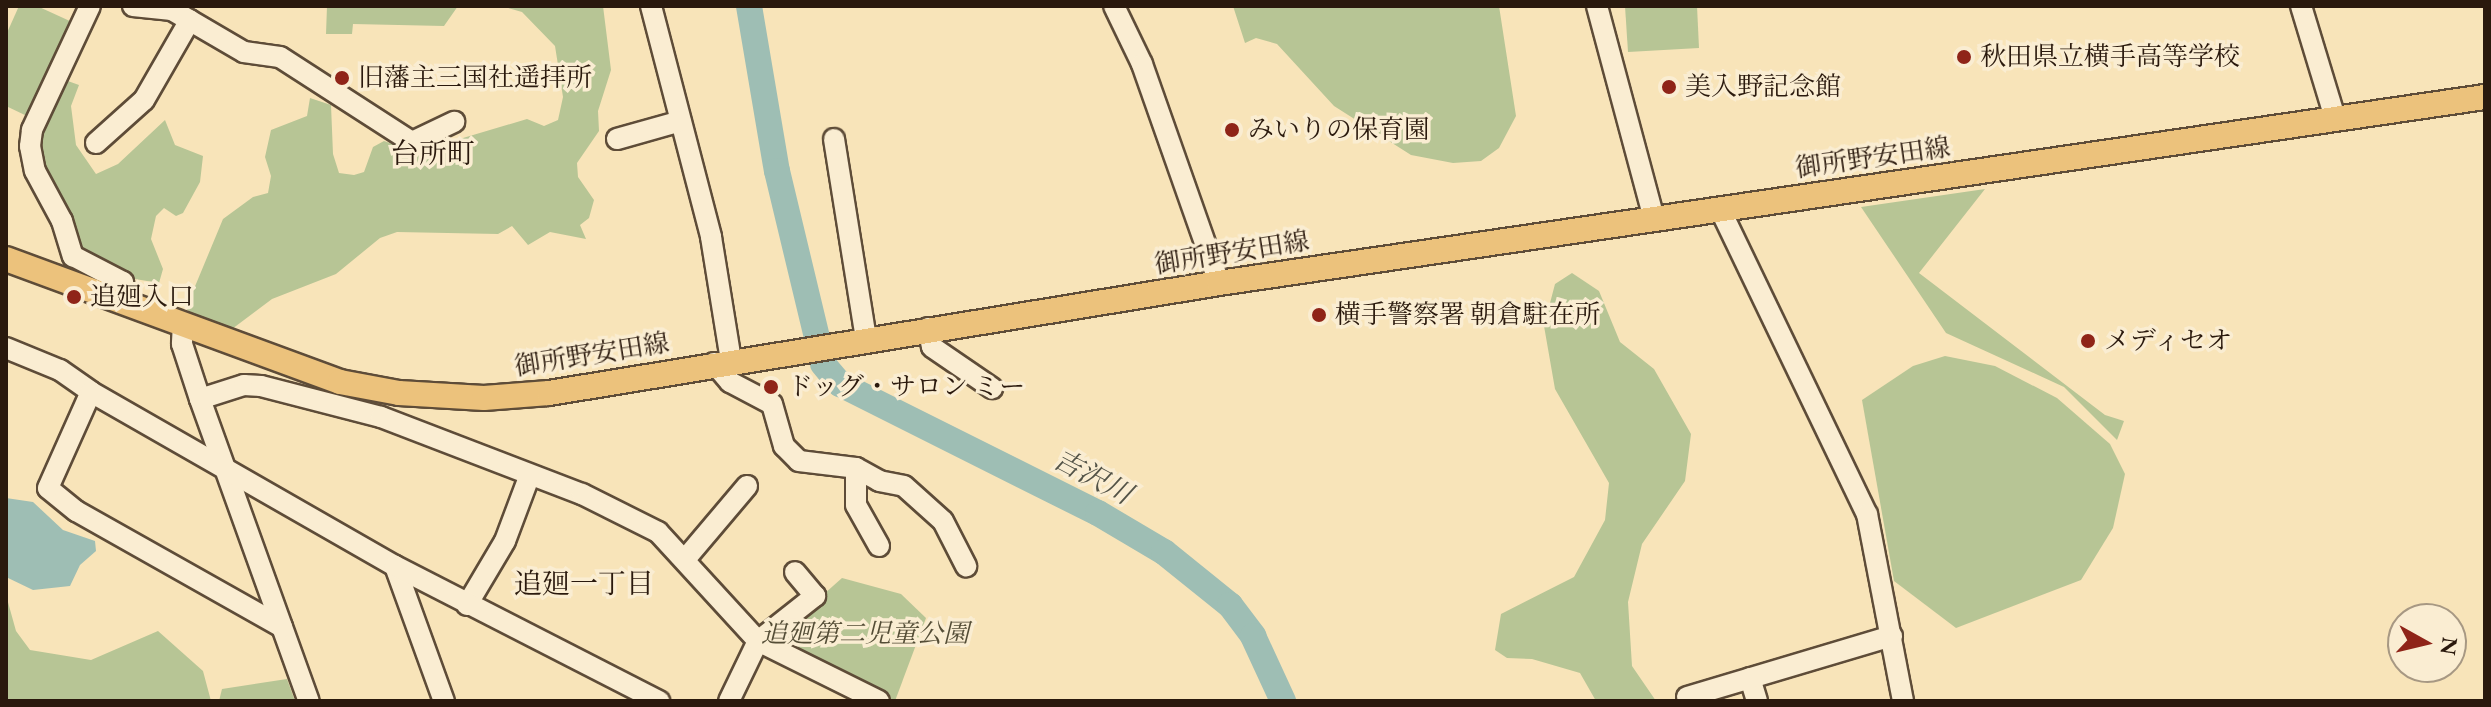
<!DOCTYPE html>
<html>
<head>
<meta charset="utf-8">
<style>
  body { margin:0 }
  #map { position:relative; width:2491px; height:707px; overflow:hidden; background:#f8e4b9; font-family:"EB Garamond","Noto Serif JP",serif }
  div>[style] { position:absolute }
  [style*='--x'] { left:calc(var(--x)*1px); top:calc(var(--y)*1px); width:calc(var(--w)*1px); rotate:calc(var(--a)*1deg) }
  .green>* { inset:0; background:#b7c595 }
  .water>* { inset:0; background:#9ebeb4 }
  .river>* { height:26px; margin:-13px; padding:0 13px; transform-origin:13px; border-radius:13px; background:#9ebeb4 }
  .roads { filter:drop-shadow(2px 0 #5e4c38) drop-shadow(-2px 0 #5e4c38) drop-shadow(0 2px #5e4c38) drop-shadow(0 -2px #5e4c38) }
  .minor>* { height:20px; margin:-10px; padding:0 10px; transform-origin:10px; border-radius:10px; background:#faedd2 }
  .major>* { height:24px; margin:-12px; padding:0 12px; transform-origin:12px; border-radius:12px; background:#ecc27c }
  .dots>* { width:22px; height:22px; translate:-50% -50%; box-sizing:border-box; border:4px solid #faedd2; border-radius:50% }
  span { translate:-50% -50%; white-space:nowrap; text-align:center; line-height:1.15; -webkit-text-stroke:7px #faedd2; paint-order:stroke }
  .poi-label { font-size:26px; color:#2a190d }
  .left { translate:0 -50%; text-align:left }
  .street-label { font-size:26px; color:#2a190d }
  .park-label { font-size:26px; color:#544d36; font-style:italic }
  .neighbourhood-label { font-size:28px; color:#2a190d }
  .water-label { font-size:28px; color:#535347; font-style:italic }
  .frame { position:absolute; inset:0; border:8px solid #2a190d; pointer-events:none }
  .north { position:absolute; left:2387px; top:603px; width:80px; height:80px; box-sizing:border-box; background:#faedd2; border:2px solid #a79883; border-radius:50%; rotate:98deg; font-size:22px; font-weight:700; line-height:32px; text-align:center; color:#2a190d }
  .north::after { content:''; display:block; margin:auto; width:28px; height:36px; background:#8f2418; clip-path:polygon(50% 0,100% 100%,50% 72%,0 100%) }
</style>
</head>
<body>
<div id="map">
  <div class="green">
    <i style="clip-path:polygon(19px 6px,37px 6px,72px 22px,29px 117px,6px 106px,6px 35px)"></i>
    <i style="clip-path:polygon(327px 6px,458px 6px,444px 26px,353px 24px,352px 34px,326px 34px)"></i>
    <i style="clip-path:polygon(501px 6px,603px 6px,611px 70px,598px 111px,599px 131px,577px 163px,578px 177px,594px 200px,589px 218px,580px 225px,586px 239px,550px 232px,528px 245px,512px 226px,498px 234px,397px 232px,380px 238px,336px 274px,272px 299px,228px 332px,197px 321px,186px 308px,223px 219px,253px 197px,268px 193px,271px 176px,265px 157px,271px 130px,307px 116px,310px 98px,331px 105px,333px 154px,339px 173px,354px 175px,364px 172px,373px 147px,384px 141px,416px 152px,527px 119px,544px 126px,558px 120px,563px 97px,555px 46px,522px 12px)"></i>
    <i style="clip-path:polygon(1233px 6px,1499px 6px,1516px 116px,1499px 148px,1481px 161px,1453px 163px,1411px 155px,1334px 106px,1277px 44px,1256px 38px,1245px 43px)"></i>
    <i style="clip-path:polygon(1625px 6px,1697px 6px,1699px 48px,1628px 52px)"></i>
    <i style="clip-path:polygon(65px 80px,79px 85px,71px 106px,76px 145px,96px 174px,118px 164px,165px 120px,175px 145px,203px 156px,200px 182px,183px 213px,176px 216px,164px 208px,156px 216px,151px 239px,163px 269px,159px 283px,129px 278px,82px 258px,43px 174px,41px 135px)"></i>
    <i style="clip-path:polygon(1985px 189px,1919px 273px,2105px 415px,2124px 421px,2117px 440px,2064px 387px,1946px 333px,1861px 207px)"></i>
    <i style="clip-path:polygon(1572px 273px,1599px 291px,1620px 342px,1654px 369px,1691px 434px,1685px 481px,1642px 544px,1628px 602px,1632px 666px,1656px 701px,1596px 701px,1580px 673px,1532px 659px,1507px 658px,1495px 650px,1501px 614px,1574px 577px,1605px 520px,1609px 483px,1555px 389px,1544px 326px,1555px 284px)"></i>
    <i style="clip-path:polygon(1945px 356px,1995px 366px,2057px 398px,2110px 444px,2125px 474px,2113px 528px,2081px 580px,1956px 628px,1894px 581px,1862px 400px,1913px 366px)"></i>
    <i style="clip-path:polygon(842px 578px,901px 594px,926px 618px,895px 701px,782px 645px,779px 634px)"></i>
    <i style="clip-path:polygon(6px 595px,16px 631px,30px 650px,91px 660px,158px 631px,203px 671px,211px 701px,6px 701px)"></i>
    <i style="clip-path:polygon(287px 679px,295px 701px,219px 701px,222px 689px)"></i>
  </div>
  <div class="water">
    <i style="clip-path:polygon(6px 498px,33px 502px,63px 530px,95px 541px,96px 551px,80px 565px,70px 586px,33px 590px,6px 577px)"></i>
  </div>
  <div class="river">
    <i style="--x:749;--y:6;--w:167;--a:80.4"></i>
    <i style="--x:777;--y:171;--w:180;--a:76.5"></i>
    <i style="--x:823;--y:364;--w:26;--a:50"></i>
    <i style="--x:840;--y:384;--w:288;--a:26.6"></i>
    <i style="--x:1098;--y:513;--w:77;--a:30.6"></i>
    <i style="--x:1164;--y:552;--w:85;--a:38.8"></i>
    <i style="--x:1230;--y:605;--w:39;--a:53"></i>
    <i style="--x:1253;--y:636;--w:72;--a:65.2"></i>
  </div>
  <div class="roads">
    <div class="minor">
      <i style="--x:90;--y:6;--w:137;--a:115.1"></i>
      <i style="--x:32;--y:130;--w:16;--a:97"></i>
      <i style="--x:30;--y:146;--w:25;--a:79"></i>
      <i style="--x:35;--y:171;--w:57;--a:61.6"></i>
      <i style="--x:62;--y:221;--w:37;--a:73"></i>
      <i style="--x:73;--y:256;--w:56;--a:27.5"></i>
      <i style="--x:123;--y:282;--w:22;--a:80"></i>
      <i style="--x:133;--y:6;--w:39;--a:6"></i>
      <i style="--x:172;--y:10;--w:83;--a:30.3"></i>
      <i style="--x:244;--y:52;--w:36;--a:8"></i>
      <i style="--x:280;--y:57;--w:157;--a:32.8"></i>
      <i style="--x:412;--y:142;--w:47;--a:-25.5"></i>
      <i style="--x:651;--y:6;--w:239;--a:75.4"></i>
      <i style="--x:711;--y:237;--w:125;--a:80.8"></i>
      <i style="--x:1114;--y:6;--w:64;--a:64.2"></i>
      <i style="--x:1142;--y:64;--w:232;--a:70.6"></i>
      <i style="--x:1597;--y:6;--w:220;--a:75"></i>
      <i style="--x:2301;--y:6;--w:117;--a:73.1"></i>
      <i style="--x:617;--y:139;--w:66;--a:-15.7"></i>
      <i style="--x:834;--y:139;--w:202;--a:80.9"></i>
      <i style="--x:96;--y:143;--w:64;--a:-41.9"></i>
      <i style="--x:144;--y:100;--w:92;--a:-60.1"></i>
      <i style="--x:1720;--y:209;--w:339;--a:64.3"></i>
      <i style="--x:1867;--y:514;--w:190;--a:79.1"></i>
      <i style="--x:183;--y:323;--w:21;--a:93"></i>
      <i style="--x:182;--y:344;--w:58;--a:71.9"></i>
      <i style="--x:200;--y:399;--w:321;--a:70.2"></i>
      <i style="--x:928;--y:328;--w:19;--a:78"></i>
      <i style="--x:932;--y:347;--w:73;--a:34.3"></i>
      <i style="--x:6;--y:348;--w:58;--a:22.2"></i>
      <i style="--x:60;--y:370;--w:38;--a:35"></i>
      <i style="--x:714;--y:363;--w:25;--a:50"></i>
      <i style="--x:730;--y:382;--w:47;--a:27.6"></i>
      <i style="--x:772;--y:404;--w:44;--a:74.1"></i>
      <i style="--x:784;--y:446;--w:21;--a:45"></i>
      <i style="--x:799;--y:461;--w:57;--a:7"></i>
      <i style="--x:856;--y:468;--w:26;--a:29"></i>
      <i style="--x:879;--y:481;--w:25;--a:11"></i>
      <i style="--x:904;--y:486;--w:52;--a:41.9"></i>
      <i style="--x:943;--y:521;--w:51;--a:62.9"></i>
      <i style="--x:200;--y:399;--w:46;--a:-17.7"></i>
      <i style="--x:244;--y:385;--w:17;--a:3"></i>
      <i style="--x:261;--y:386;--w:124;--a:14.5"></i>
      <i style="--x:381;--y:417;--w:215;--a:21"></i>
      <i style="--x:582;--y:494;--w:85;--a:26.6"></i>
      <i style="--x:658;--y:532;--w:148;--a:47.5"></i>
      <i style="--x:758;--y:641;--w:135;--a:26.4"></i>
      <i style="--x:856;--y:468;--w:37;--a:90"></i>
      <i style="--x:856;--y:505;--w:47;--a:60.7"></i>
      <i style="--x:687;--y:557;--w:93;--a:-49.8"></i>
      <i style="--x:395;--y:566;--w:144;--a:70.1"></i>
      <i style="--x:467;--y:605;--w:74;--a:-59.3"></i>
      <i style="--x:505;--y:541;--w:68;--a:-69.4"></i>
      <i style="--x:282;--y:627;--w:236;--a:-150.6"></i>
      <i style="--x:76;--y:511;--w:36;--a:-141"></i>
      <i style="--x:48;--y:488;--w:105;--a:-65.9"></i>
      <i style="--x:91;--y:392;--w:350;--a:29.8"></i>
      <i style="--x:395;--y:566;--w:297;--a:27.1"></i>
      <i style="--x:1750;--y:678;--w:24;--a:73"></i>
      <i style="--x:1687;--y:697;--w:214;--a:-16.6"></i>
      <i style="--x:729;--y:701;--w:67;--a:-64.2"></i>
      <i style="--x:758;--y:641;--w:73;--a:-38.3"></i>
      <i style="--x:815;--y:596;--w:31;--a:-130"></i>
    </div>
    <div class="major">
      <i style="--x:6;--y:259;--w:356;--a:20.2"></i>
      <i style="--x:340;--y:382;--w:60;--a:10.6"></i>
      <i style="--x:399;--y:393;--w:85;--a:3.4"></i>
      <i style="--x:484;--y:398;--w:65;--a:-4.4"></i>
      <i style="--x:549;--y:393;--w:679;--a:-9.32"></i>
      <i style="--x:1219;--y:283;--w:1280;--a:-8.36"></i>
    </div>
  </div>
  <div class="dots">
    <i style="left:1964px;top:57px;background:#8f2418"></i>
    <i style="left:342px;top:78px;background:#8f2418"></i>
    <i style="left:1669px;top:87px;background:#8f2418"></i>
    <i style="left:1232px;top:130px;background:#8f2418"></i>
    <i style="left:74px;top:297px;background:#8f2418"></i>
    <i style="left:1319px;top:315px;background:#8f2418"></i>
    <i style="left:2088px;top:341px;background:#8f2418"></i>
    <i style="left:771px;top:387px;background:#8f2418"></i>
  </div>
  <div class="poi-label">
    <span class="left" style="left:1980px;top:57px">秋田県立横手高等学校</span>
    <span class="left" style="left:358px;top:78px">旧藩主三国社遥拝所</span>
    <span class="left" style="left:1685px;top:87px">美入野記念館</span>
    <span class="left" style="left:1248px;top:130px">みいりの保育園</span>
    <span class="left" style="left:90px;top:297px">追廻入口</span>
    <span class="left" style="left:1335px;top:315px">横手警察署 朝倉駐在所</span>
    <span class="left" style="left:2104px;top:341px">メディセオ</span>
    <span class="left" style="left:787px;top:387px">ドッグ・サロン ミー</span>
  </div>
  <div class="street-label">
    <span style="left:1873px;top:158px;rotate:-8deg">御所野安田線</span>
    <span style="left:1232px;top:253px;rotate:-9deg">御所野安田線</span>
    <span style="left:592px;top:355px;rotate:-9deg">御所野安田線</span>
  </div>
  <div class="park-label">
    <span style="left:865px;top:634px">追廻第二児童公園</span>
  </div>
  <div class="neighbourhood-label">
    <span style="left:433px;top:153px">台所町</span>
    <span style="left:584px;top:583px">追廻一丁目</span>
  </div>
  <div class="water-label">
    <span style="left:1093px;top:476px;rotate:28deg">吉沢川</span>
  </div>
  <div class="frame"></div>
  <div class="north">N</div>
</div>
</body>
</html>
